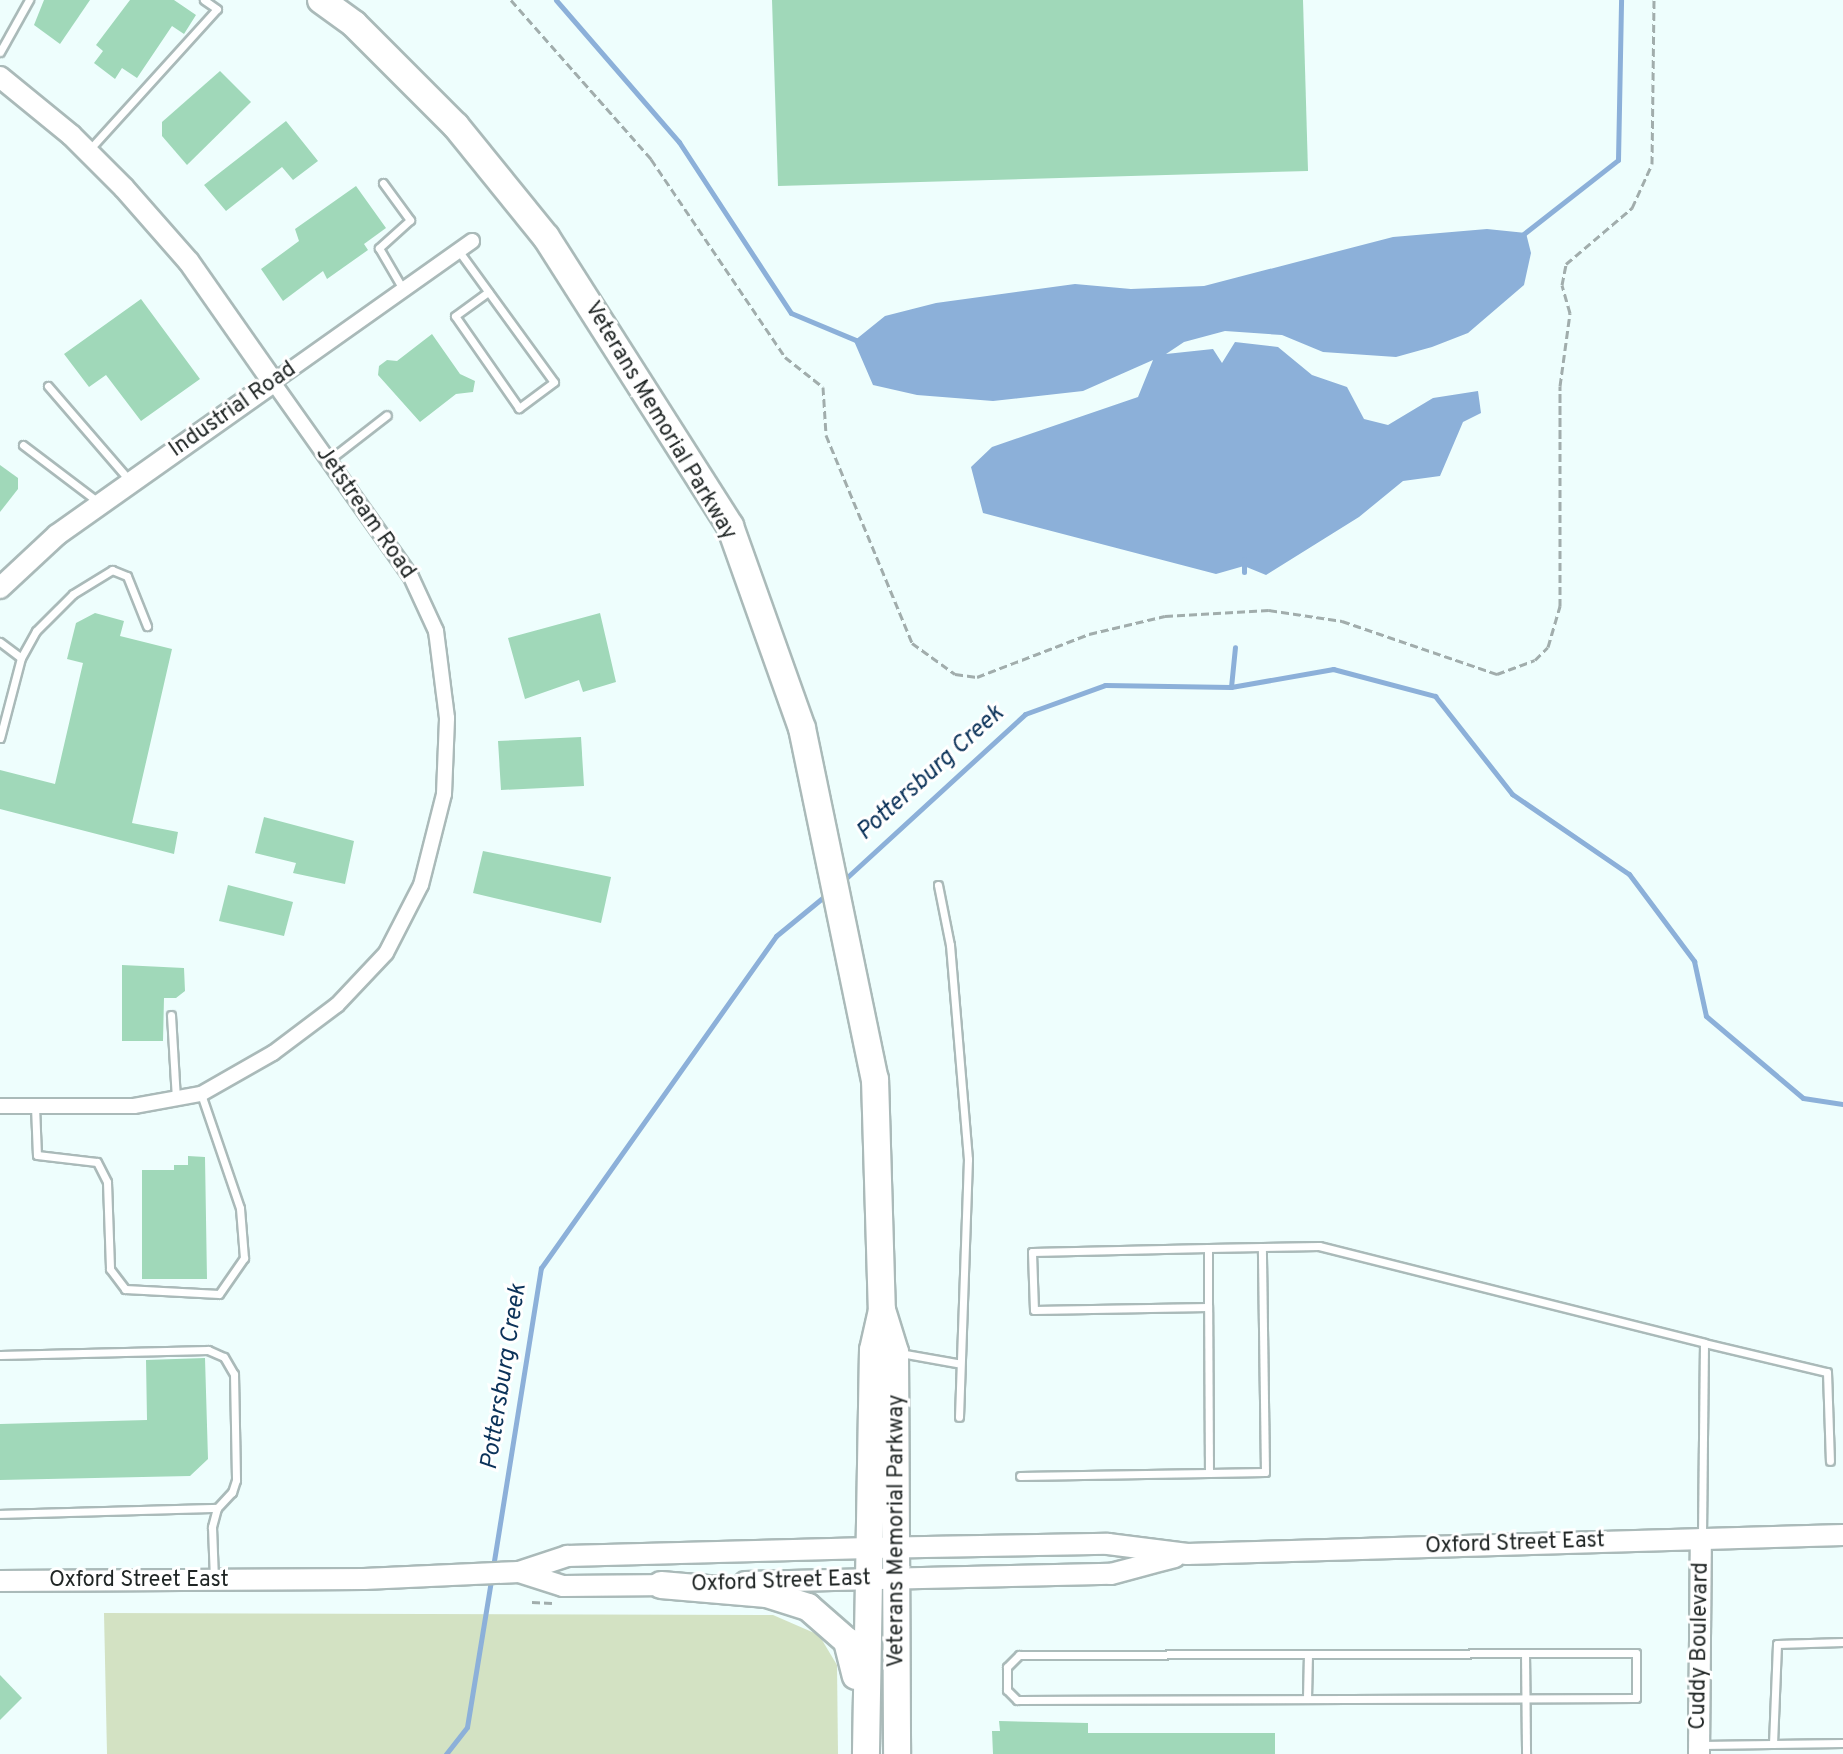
<!DOCTYPE html>
<html>
<head>
<meta charset="utf-8">
<style>
  body { margin:0 }
  #map { position:relative; width:1843px; height:1754px; overflow:hidden; background:#eefefd; font-family:Overpass,sans-serif }
  div>[style] { position:absolute }
  [style*='--x'] { left:calc(var(--x)*1px); top:calc(var(--y)*1px); width:calc(var(--w)*1px); rotate:calc(var(--a)*1deg) }
  .green>* { inset:0; background:#d3e2c3 }
  .water>* { inset:0; background:#8cb0d9 }
  .stream>* { height:5px; margin:-2.5px; padding:0 2.5px; transform-origin:2.5px; border-radius:2.5px; background:#8cb0d9 }
  .building>* { inset:0; background:#a0d8b9 }
  .path>* { height:3px; margin-top:-1.5px; transform-origin:0; background:repeating-linear-gradient(90deg,#a1adac 0 8px,transparent 0 12px) }
  .roads { filter:drop-shadow(2px 0 #aabab9) drop-shadow(-2px 0 #aabab9) drop-shadow(0 2px #aabab9) drop-shadow(0 -2px #aabab9) }
  .lane>* { height:7px; margin:-3.5px; padding:0 3.5px; transform-origin:3.5px; border-radius:3.5px; background:#fff }
  .street>* { height:14px; margin:-7px; padding:0 7px; transform-origin:7px; border-radius:7px; background:#fff }
  .secondary>* { height:20px; margin:-10px; padding:0 10px; transform-origin:10px; border-radius:10px; background:#fff }
  .highway>* { height:26px; margin:-13px; padding:0 13px; transform-origin:13px; border-radius:13px; background:#fff }
  span { translate:-50% -50%; white-space:nowrap; text-align:center; line-height:1.15; -webkit-text-stroke:6px #fff; paint-order:stroke }
  .street-label { font-size:22px; color:#1f2524 }
  .water-label { font-size:24px; color:#0b3259; font-style:italic }
</style>
</head>
<body>
<div id="map">
  <div class="green">
    <i style="clip-path:polygon(104px 1613px,773px 1615px,819px 1635px,837px 1665px,838px 1754px,107px 1754px)"></i>
  </div>
  <div class="water">
    <i style="clip-path:polygon(1487px 229px,1526px 233px,1531px 253px,1524px 285px,1468px 333px,1432px 347px,1396px 357px,1323px 352px,1282px 335px,1225px 331px,1184px 342px,1166px 354px,1213px 349px,1222px 363px,1235px 342px,1278px 347px,1312px 375px,1347px 387px,1364px 419px,1388px 425px,1433px 398px,1478px 391px,1481px 413px,1463px 422px,1440px 476px,1403px 481px,1359px 517px,1266px 575px,1244px 566px,1216px 574px,983px 513px,971px 467px,992px 447px,1138px 397px,1153px 360px,1083px 391px,993px 401px,917px 395px,873px 385px,854px 341px,885px 316px,936px 303px,1075px 284px,1131px 289px,1204px 286px,1393px 237px)"></i>
  </div>
  <div class="stream">
    <i style="--x:556;--y:0;--w:188;--a:49.1"></i>
    <i style="--x:679;--y:142;--w:204;--a:56.8"></i>
    <i style="--x:791;--y:313;--w:73;--a:22.7"></i>
    <i style="--x:1521;--y:236;--w:123;--a:-38.1"></i>
    <i style="--x:1618;--y:160;--w:160;--a:-88.9"></i>
    <i style="--x:1244;--y:572;--w:13;--a:-90"></i>
    <i style="--x:1231;--y:687;--w:40;--a:-84.3"></i>
    <i style="--x:843;--y:881;--w:247;--a:-42.5"></i>
    <i style="--x:1025;--y:714;--w:85;--a:-19.9"></i>
    <i style="--x:1105;--y:685;--w:126;--a:0.9"></i>
    <i style="--x:1231;--y:687;--w:104;--a:-10"></i>
    <i style="--x:1333;--y:669;--w:106;--a:14.8"></i>
    <i style="--x:1435;--y:696;--w:125;--a:51.8"></i>
    <i style="--x:1512;--y:794;--w:142;--a:34.4"></i>
    <i style="--x:1629;--y:874;--w:109;--a:53.2"></i>
    <i style="--x:1694;--y:961;--w:56;--a:77.7"></i>
    <i style="--x:1706;--y:1016;--w:127;--a:40.2"></i>
    <i style="--x:1803;--y:1098;--w:40;--a:8.5"></i>
    <i style="--x:493;--y:1567;--w:303;--a:-80.9"></i>
    <i style="--x:541;--y:1268;--w:407;--a:-54.7"></i>
    <i style="--x:776;--y:936;--w:65;--a:-39.4"></i>
    <i style="--x:446;--y:1754;--w:34;--a:-52"></i>
    <i style="--x:467;--y:1727;--w:149;--a:-80.7"></i>
  </div>
  <div class="building">
    <i style="clip-path:polygon(44px 0,90px 0,60px 44px,34px 25px)"></i>
    <i style="clip-path:polygon(130px 0,174px 0,196px 15px,184px 34px,172px 26px,137px 78px,122px 68px,115px 79px,94px 63px,103px 51px,96px 45px)"></i>
    <i style="clip-path:polygon(772px 0,1303px 0,1308px 171px,778px 186px)"></i>
    <i style="clip-path:polygon(220px 71px,251px 102px,187px 165px,162px 136px,162px 122px)"></i>
    <i style="clip-path:polygon(286px 121px,318px 161px,293px 180px,282px 167px,226px 211px,204px 185px)"></i>
    <i style="clip-path:polygon(356px 186px,386px 228px,364px 244px,368px 250px,327px 279px,323px 271px,283px 301px,261px 269px,299px 241px,295px 229px)"></i>
    <i style="clip-path:polygon(141px 299px,200px 379px,141px 421px,106px 375px,89px 387px,64px 354px)"></i>
    <i style="clip-path:polygon(432px 334px,460px 374px,475px 381px,473px 392px,456px 394px,420px 422px,378px 375px,379px 366px,387px 360px,397px 361px)"></i>
    <i style="clip-path:polygon(0 465px,18px 478px,18px 489px,0 512px)"></i>
    <i style="clip-path:polygon(95px 613px,124px 621px,120px 636px,172px 649px,132px 823px,178px 832px,174px 854px,0 809px,0 770px,55px 784px,83px 663px,67px 659px,76px 623px)"></i>
    <i style="clip-path:polygon(600px 613px,616px 682px,583px 692px,579px 680px,525px 699px,508px 638px)"></i>
    <i style="clip-path:polygon(581px 737px,584px 786px,501px 790px,498px 741px)"></i>
    <i style="clip-path:polygon(264px 817px,354px 841px,345px 884px,293px 873px,296px 863px,255px 853px)"></i>
    <i style="clip-path:polygon(483px 851px,611px 877px,601px 923px,473px 893px)"></i>
    <i style="clip-path:polygon(228px 885px,293px 902px,284px 936px,219px 921px)"></i>
    <i style="clip-path:polygon(122px 965px,184px 968px,185px 991px,176px 998px,164px 998px,163px 1041px,122px 1041px)"></i>
    <i style="clip-path:polygon(188px 1156px,205px 1157px,207px 1279px,142px 1279px,142px 1170px,174px 1170px,174px 1165px,188px 1165px)"></i>
    <i style="clip-path:polygon(205px 1358px,208px 1459px,190px 1476px,0 1480px,0 1424px,147px 1420px,146px 1360px)"></i>
    <i style="clip-path:polygon(0 1675px,22px 1698px,0 1720px)"></i>
    <i style="clip-path:polygon(999px 1721px,1088px 1723px,1088px 1733px,1275px 1733px,1275px 1754px,993px 1754px,992px 1731px,1000px 1731px)"></i>
  </div>
  <div class="path">
    <i style="--x:511;--y:0;--w:212;--a:48.6"></i>
    <i style="--x:651;--y:159;--w:239;--a:55.9"></i>
    <i style="--x:785;--y:357;--w:48;--a:38.3"></i>
    <i style="--x:823;--y:387;--w:48;--a:86.4"></i>
    <i style="--x:826;--y:435;--w:225;--a:67.5"></i>
    <i style="--x:912;--y:643;--w:53;--a:35.8"></i>
    <i style="--x:955;--y:674;--w:22;--a:8"></i>
    <i style="--x:977;--y:677;--w:120;--a:-21"></i>
    <i style="--x:1089;--y:634;--w:78;--a:-13.3"></i>
    <i style="--x:1165;--y:616;--w:104;--a:-3.3"></i>
    <i style="--x:1269;--y:610;--w:74;--a:8.6"></i>
    <i style="--x:1342;--y:621;--w:164;--a:18.9"></i>
    <i style="--x:1497;--y:674;--w:40;--a:-20.2"></i>
    <i style="--x:1535;--y:660;--w:18;--a:-45"></i>
    <i style="--x:1548;--y:647;--w:43;--a:-73.7"></i>
    <i style="--x:1560;--y:606;--w:220;--a:-90"></i>
    <i style="--x:1560;--y:386;--w:74;--a:-82.2"></i>
    <i style="--x:1570;--y:313;--w:29;--a:-106"></i>
    <i style="--x:1562;--y:285;--w:21;--a:-79"></i>
    <i style="--x:1566;--y:264;--w:87;--a:-40.3"></i>
    <i style="--x:1632;--y:208;--w:48;--a:-65.6"></i>
    <i style="--x:1652;--y:164;--w:164;--a:-89.3"></i>
    <i style="--x:532;--y:1602;--w:20;--a:3"></i>
  </div>
  <div class="roads">
    <div class="lane">
      <i style="--x:0;--y:52;--w:60;--a:-60.9"></i>
      <i style="--x:89;--y:150;--w:190;--a:-47.8"></i>
      <i style="--x:217;--y:9;--w:16;--a:-145"></i>
      <i style="--x:383;--y:183;--w:46;--a:53.9"></i>
      <i style="--x:410;--y:220;--w:42;--a:137.9"></i>
      <i style="--x:379;--y:248;--w:48;--a:59.7"></i>
      <i style="--x:458;--y:250;--w:163;--a:54"></i>
      <i style="--x:554;--y:382;--w:44;--a:143.4"></i>
      <i style="--x:519;--y:408;--w:112;--a:-124.8"></i>
      <i style="--x:455;--y:316;--w:41;--a:-36"></i>
      <i style="--x:48;--y:386;--w:125;--a:49.2"></i>
      <i style="--x:23;--y:445;--w:94;--a:37.2"></i>
      <i style="--x:329;--y:460;--w:73;--a:-37.8"></i>
      <i style="--x:0;--y:642;--w:26;--a:37"></i>
      <i style="--x:0;--y:738;--w:83;--a:-75.3"></i>
      <i style="--x:21;--y:658;--w:31;--a:-61"></i>
      <i style="--x:36;--y:631;--w:52;--a:-45"></i>
      <i style="--x:73;--y:594;--w:46;--a:-31.6"></i>
      <i style="--x:112;--y:570;--w:16;--a:22"></i>
      <i style="--x:127;--y:576;--w:54;--a:68.2"></i>
      <i style="--x:938;--y:885;--w:61;--a:78.7"></i>
      <i style="--x:950;--y:945;--w:215;--a:85.2"></i>
      <i style="--x:968;--y:1159;--w:258;--a:92"></i>
      <i style="--x:171;--y:1015;--w:83;--a:86.6"></i>
      <i style="--x:35;--y:1106;--w:49;--a:87.7"></i>
      <i style="--x:37;--y:1155;--w:60;--a:6.7"></i>
      <i style="--x:97;--y:1162;--w:22;--a:63"></i>
      <i style="--x:107;--y:1182;--w:87;--a:88"></i>
      <i style="--x:110;--y:1269;--w:25;--a:53"></i>
      <i style="--x:125;--y:1289;--w:94;--a:3"></i>
      <i style="--x:219;--y:1294;--w:44;--a:-55.2"></i>
      <i style="--x:244;--y:1258;--w:50;--a:-94.6"></i>
      <i style="--x:240;--y:1208;--w:120;--a:-108.9"></i>
      <i style="--x:1208;--y:1248;--w:59;--a:90"></i>
      <i style="--x:1208;--y:1307;--w:174;--a:179"></i>
      <i style="--x:1034;--y:1310;--w:58;--a:-92"></i>
      <i style="--x:1032;--y:1252;--w:176;--a:-1.3"></i>
      <i style="--x:1208;--y:1248;--w:54;--a:-1.1"></i>
      <i style="--x:1262;--y:1247;--w:57;--a:-1"></i>
      <i style="--x:1319;--y:1246;--w:397;--a:14.1"></i>
      <i style="--x:1704;--y:1343;--w:194;--a:90.6"></i>
      <i style="--x:1704;--y:1343;--w:126;--a:13.3"></i>
      <i style="--x:1827;--y:1372;--w:89;--a:88.1"></i>
      <i style="--x:900;--y:1353;--w:58;--a:10"></i>
      <i style="--x:0;--y:1355;--w:208;--a:-1.4"></i>
      <i style="--x:208;--y:1350;--w:17;--a:24"></i>
      <i style="--x:224;--y:1357;--w:20;--a:60"></i>
      <i style="--x:234;--y:1374;--w:106;--a:88.9"></i>
      <i style="--x:236;--y:1480;--w:13;--a:108"></i>
      <i style="--x:232;--y:1492;--w:22;--a:133"></i>
      <i style="--x:217;--y:1508;--w:20;--a:105"></i>
      <i style="--x:212;--y:1527;--w:52;--a:87.8"></i>
      <i style="--x:1209;--y:1473;--w:56;--a:-1"></i>
      <i style="--x:1265;--y:1472;--w:225;--a:-90.8"></i>
      <i style="--x:1020;--y:1476;--w:189;--a:-0.9"></i>
      <i style="--x:1209;--y:1473;--w:166;--a:-90.3"></i>
      <i style="--x:0;--y:1514;--w:217;--a:-1.6"></i>
      <i style="--x:1525;--y:1653;--w:101;--a:89.4"></i>
      <i style="--x:1636;--y:1653;--w:45;--a:90"></i>
      <i style="--x:1636;--y:1698;--w:619;--a:179.81"></i>
      <i style="--x:1017;--y:1700;--w:14;--a:-135"></i>
      <i style="--x:1007;--y:1690;--w:23;--a:-90"></i>
      <i style="--x:1007;--y:1667;--w:17;--a:-45"></i>
      <i style="--x:1019;--y:1655;--w:617;--a:-0.19"></i>
      <i style="--x:1307;--y:1698;--w:44;--a:-88.7"></i>
      <i style="--x:1773;--y:1744;--w:100;--a:-87.7"></i>
      <i style="--x:1777;--y:1644;--w:66;--a:-1.7"></i>
      <i style="--x:1701;--y:1745;--w:142;--a:-0.8"></i>
    </div>
    <div class="street">
      <i style="--x:0;--y:1106;--w:134;--a:0"></i>
      <i style="--x:134;--y:1106;--w:68;--a:-10.2"></i>
      <i style="--x:201;--y:1094;--w:83;--a:-29.7"></i>
      <i style="--x:273;--y:1053;--w:80;--a:-36.9"></i>
      <i style="--x:337;--y:1005;--w:71;--a:-46.7"></i>
      <i style="--x:386;--y:953;--w:76;--a:-62.8"></i>
      <i style="--x:421;--y:885;--w:94;--a:-75.8"></i>
      <i style="--x:444;--y:794;--w:76;--a:-87.7"></i>
      <i style="--x:447;--y:718;--w:88;--a:-97.2"></i>
      <i style="--x:436;--y:631;--w:60;--a:-114.8"></i>
      <i style="--x:411;--y:577;--w:239;--a:-125.3"></i>
      <i style="--x:273;--y:382;--w:244;--a:-35.3"></i>
    </div>
    <div class="secondary">
      <i style="--x:0;--y:77;--w:92;--a:39.2"></i>
      <i style="--x:71;--y:135;--w:75;--a:45"></i>
      <i style="--x:124;--y:188;--w:98;--a:48.7"></i>
      <i style="--x:189;--y:262;--w:146;--a:55"></i>
      <i style="--x:273;--y:382;--w:265;--a:144.7"></i>
      <i style="--x:57;--y:535;--w:78;--a:137.1"></i>
      <i style="--x:519;--y:1572;--w:46;--a:17.7"></i>
      <i style="--x:563;--y:1586;--w:110;--a:-0.5"></i>
      <i style="--x:0;--y:1581;--w:364;--a:-0.3"></i>
      <i style="--x:364;--y:1579;--w:155;--a:-2.6"></i>
      <i style="--x:519;--y:1572;--w:51;--a:-18.4"></i>
      <i style="--x:567;--y:1556;--w:302;--a:-1.5"></i>
      <i style="--x:869;--y:1548;--w:239;--a:-1"></i>
      <i style="--x:1108;--y:1544;--w:80;--a:7.2"></i>
      <i style="--x:1187;--y:1554;--w:656;--a:-1.66"></i>
      <i style="--x:745;--y:1582;--w:366;--a:-1.3"></i>
      <i style="--x:1111;--y:1574;--w:66;--a:-14.9"></i>
      <i style="--x:1699;--y:1754;--w:215;--a:-89.5"></i>
    </div>
    <div class="highway">
      <i style="--x:321;--y:0;--w:41;--a:36"></i>
      <i style="--x:354;--y:24;--w:144;--a:45"></i>
      <i style="--x:456;--y:126;--w:143;--a:51"></i>
      <i style="--x:546;--y:237;--w:343;--a:57.5"></i>
      <i style="--x:730;--y:526;--w:214;--a:70.4"></i>
      <i style="--x:802;--y:728;--w:359;--a:78.3"></i>
      <i style="--x:875;--y:1079;--w:231;--a:88.3"></i>
      <i style="--x:882;--y:1310;--w:41;--a:102.7"></i>
      <i style="--x:873;--y:1350;--w:404;--a:91"></i>
      <i style="--x:883;--y:1313;--w:41;--a:72.9"></i>
      <i style="--x:895;--y:1352;--w:402;--a:89.7"></i>
      <i style="--x:661;--y:1585;--w:106;--a:4.9"></i>
      <i style="--x:767;--y:1594;--w:43;--a:17.6"></i>
      <i style="--x:808;--y:1607;--w:52;--a:41.1"></i>
      <i style="--x:847;--y:1641;--w:36;--a:76"></i>
    </div>
  </div>
  <div class="street-label">
    <span style="left:233px;top:410px;rotate:-35deg">Industrial Road</span>
    <span style="left:660px;top:421px;rotate:59deg">Veterans Memorial Parkway</span>
    <span style="left:365px;top:513px;rotate:55deg">Jetstream Road</span>
    <span style="left:897px;top:1531px;rotate:-90deg">Veterans Memorial Parkway</span>
    <span style="left:1515px;top:1544px;rotate:-2deg">Oxford Street East</span>
    <span style="left:139px;top:1581px">Oxford Street East</span>
    <span style="left:781px;top:1582px;rotate:-2deg">Oxford Street East</span>
    <span style="left:1700px;top:1646px;rotate:-89deg">Cuddy Boulevard</span>
  </div>
  <div class="water-label">
    <span style="left:931px;top:774px;rotate:-42deg">Pottersburg Creek</span>
    <span style="left:505px;top:1377px;rotate:-81deg">Pottersburg Creek</span>
  </div>
</div>
</body>
</html>
